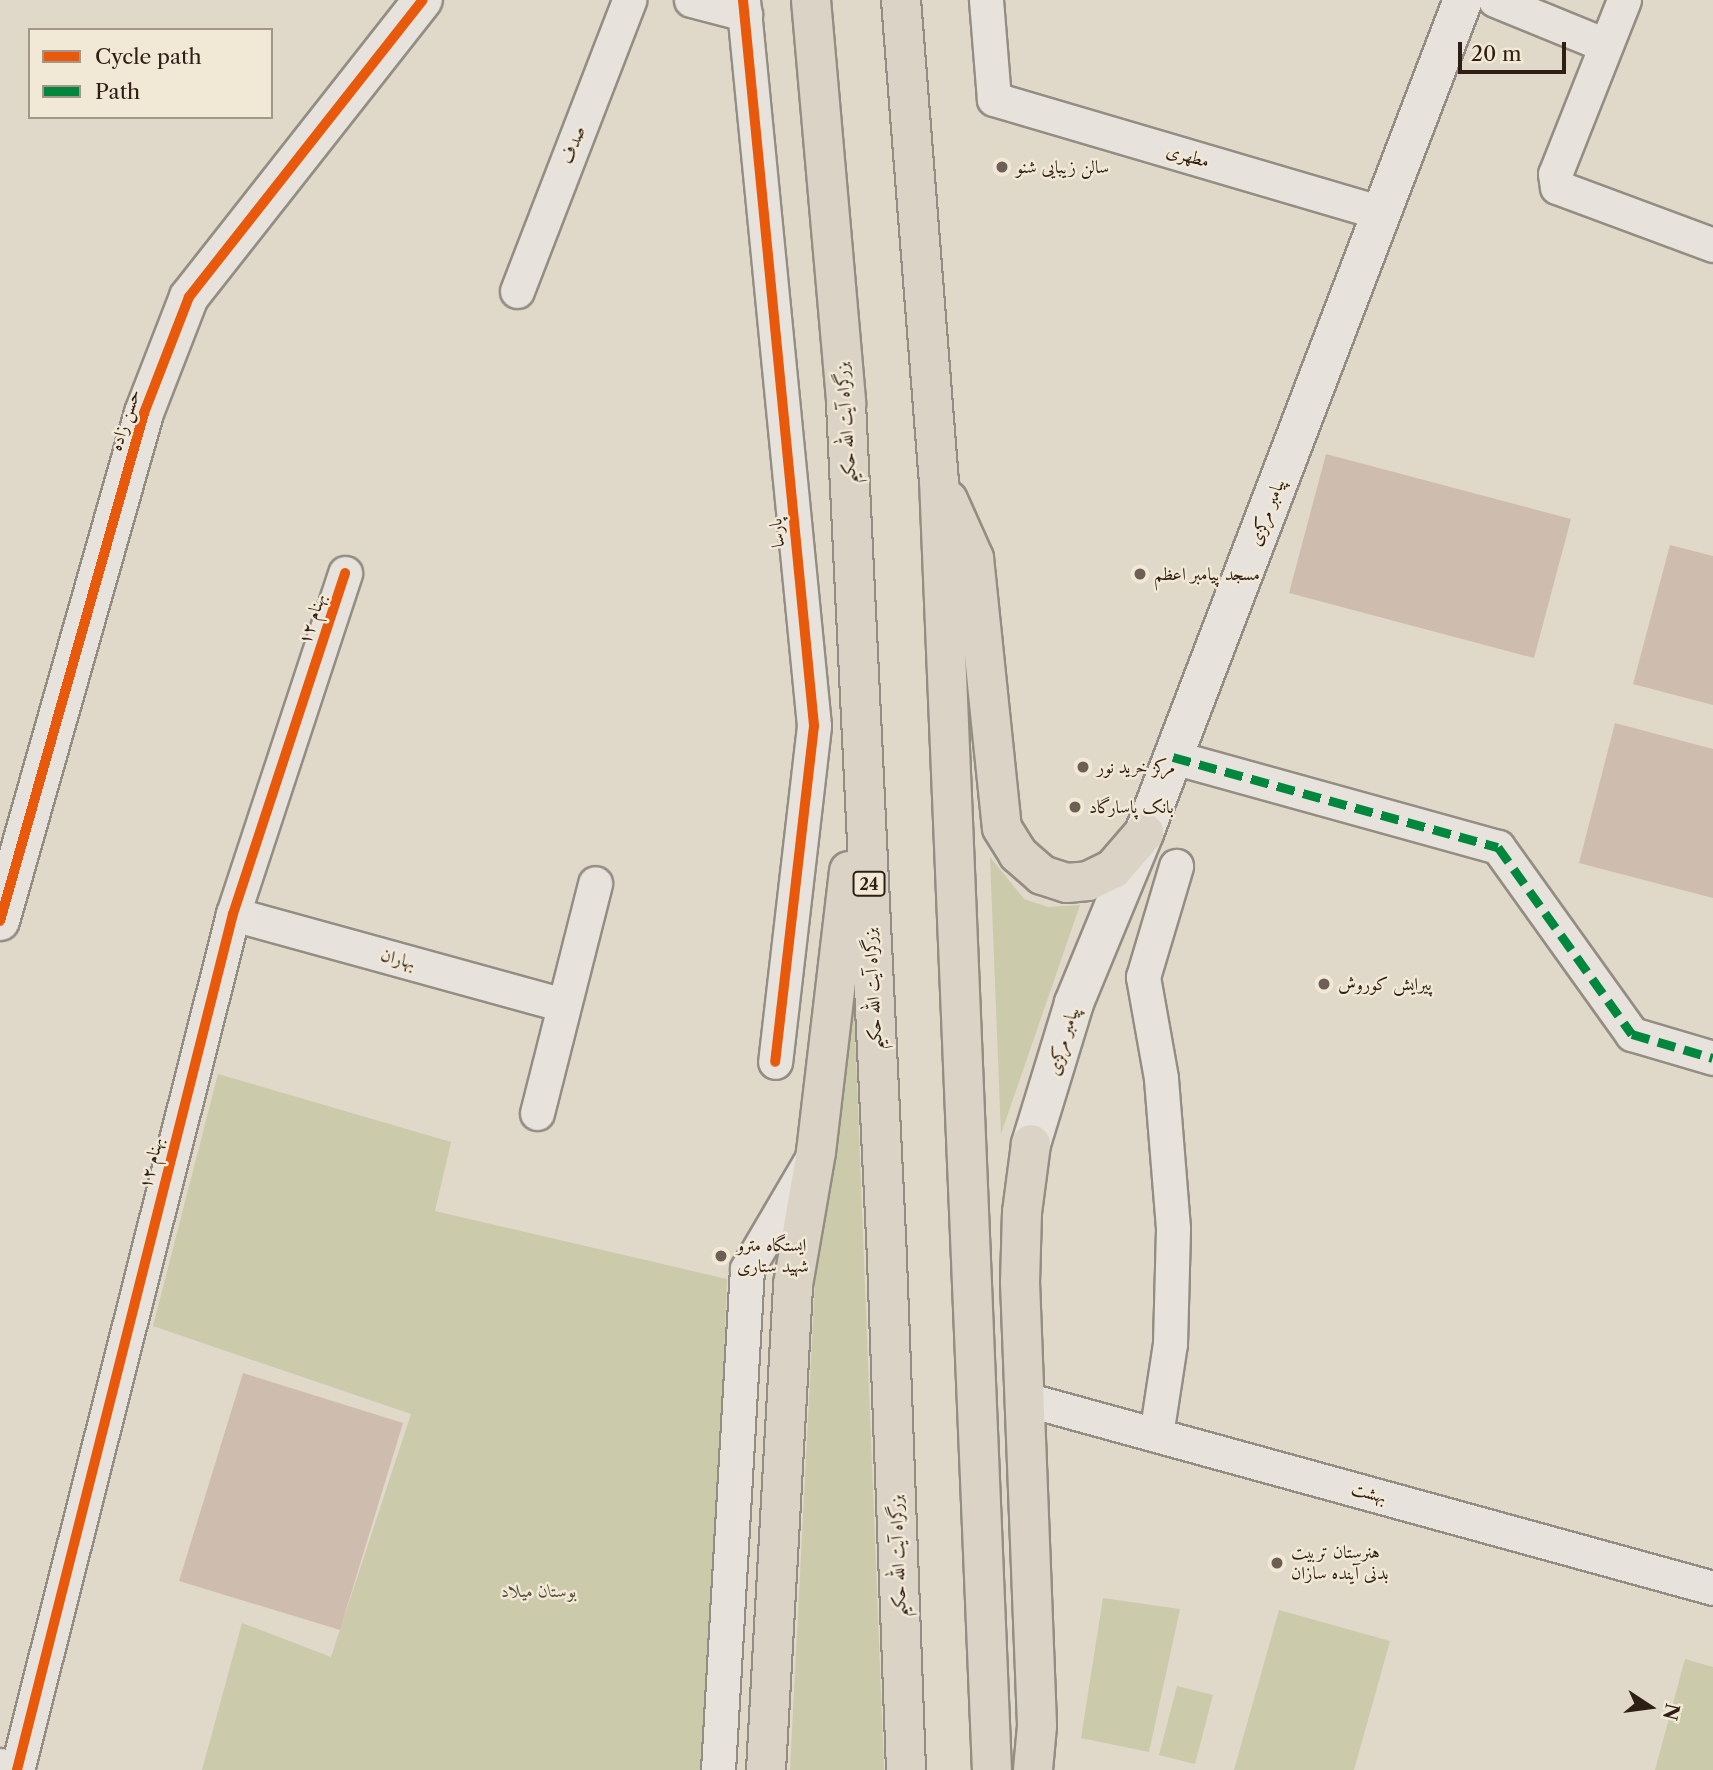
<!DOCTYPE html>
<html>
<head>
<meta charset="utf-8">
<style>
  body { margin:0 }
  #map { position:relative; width:1713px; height:1770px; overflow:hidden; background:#e0d8c9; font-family:"Libre Caslon Text",Amiri,serif }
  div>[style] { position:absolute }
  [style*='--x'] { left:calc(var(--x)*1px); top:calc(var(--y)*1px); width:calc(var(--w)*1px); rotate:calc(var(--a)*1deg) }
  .green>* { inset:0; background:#cbcaaa }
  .building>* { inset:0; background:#cebdaf }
  .roads { filter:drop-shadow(2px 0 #938d83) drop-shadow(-2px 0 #938d83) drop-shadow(0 2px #938d83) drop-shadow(0 -2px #938d83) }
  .street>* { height:33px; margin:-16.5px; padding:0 16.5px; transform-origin:16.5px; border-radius:16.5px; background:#e7e3dc }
  .secondary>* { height:38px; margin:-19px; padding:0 19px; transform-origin:19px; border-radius:19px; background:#e7e3dc }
  .highway>* { height:38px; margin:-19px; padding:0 19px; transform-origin:19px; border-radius:19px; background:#dbd3c6 }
  .quiet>* { height:9px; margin-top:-4.5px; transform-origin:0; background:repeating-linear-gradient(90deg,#00873e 0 18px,transparent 0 27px) }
  .cycleway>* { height:10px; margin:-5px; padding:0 5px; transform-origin:5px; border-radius:5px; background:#e8590c }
  .dots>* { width:19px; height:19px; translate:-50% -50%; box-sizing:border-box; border:4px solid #f1e8d6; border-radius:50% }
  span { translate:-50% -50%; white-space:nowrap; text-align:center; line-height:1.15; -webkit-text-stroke:5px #f1e8d6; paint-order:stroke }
  .shield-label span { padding:2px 5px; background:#f1e8d6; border:2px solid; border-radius:5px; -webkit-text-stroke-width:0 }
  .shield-label { font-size:16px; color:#2f1e16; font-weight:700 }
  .street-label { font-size:18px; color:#2f1e16 }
  .poi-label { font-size:18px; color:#2f1e16 }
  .left { translate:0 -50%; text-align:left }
  .park-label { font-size:18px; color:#594e3b; font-style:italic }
  .legend { position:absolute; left:28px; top:28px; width:245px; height:91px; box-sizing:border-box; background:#f1e8d6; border:2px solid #a39789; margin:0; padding:9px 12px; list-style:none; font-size:21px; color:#2f1e16 }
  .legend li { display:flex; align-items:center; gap:14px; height:35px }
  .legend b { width:35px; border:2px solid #a39789 }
  .north { position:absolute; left:1615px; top:1672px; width:70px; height:70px; -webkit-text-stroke:5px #f1e8d6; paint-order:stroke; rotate:103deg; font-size:19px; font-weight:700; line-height:28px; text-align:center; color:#2f1e16 }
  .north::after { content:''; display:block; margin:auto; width:24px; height:32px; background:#2f1e16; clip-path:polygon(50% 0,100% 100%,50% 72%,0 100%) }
  .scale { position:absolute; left:1458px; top:42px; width:108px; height:32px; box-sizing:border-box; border:4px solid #2f1e16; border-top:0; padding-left:9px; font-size:21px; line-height:24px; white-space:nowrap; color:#2f1e16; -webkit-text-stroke:5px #f1e8d6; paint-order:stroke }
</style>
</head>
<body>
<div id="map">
  <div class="green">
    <i style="clip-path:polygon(990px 857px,1024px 899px,1048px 907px,1080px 905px,1001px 1134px)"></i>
    <i style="clip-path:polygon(852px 955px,884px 1770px,790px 1770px,815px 1282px)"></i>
    <i style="clip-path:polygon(218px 1074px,451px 1142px,435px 1211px,727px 1279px,711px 1683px,704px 1770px,202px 1770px,242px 1623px,331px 1657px,411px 1414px,153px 1326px)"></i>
    <i style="clip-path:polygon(1103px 1598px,1180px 1609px,1149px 1752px,1081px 1738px)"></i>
    <i style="clip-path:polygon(1279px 1610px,1390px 1641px,1354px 1770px,1234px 1770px)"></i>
    <i style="clip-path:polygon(1685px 1659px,1713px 1667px,1713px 1770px,1655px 1770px)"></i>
    <i style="clip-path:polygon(1177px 1686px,1213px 1695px,1195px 1764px,1159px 1755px)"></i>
  </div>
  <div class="building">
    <i style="clip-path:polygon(1326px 454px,1571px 519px,1534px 658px,1289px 593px)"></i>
    <i style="clip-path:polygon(1670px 545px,1713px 556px,1713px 705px,1633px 684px)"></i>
    <i style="clip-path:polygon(1615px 723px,1713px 749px,1713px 898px,1579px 863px)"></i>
    <i style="clip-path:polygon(243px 1373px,403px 1423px,340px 1630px,179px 1581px)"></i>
  </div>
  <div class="roads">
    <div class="street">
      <i style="--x:691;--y:0;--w:56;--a:14.5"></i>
      <i style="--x:743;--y:0;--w:729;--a:84.41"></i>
      <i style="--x:814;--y:726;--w:338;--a:96.6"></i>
      <i style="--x:986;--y:0;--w:99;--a:85.4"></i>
      <i style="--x:994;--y:99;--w:403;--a:16.4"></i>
      <i style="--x:1495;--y:0;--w:119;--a:22.2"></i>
      <i style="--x:1624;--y:0;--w:187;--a:111.6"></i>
      <i style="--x:1555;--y:174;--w:13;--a:81"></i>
      <i style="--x:1557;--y:187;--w:166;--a:20.4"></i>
      <i style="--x:517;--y:291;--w:312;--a:-68.9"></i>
      <i style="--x:1173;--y:757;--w:337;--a:15.5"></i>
      <i style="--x:1498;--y:847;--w:230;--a:54.4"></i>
      <i style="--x:1632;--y:1034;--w:84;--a:16.5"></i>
      <i style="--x:233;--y:914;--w:342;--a:15.4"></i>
      <i style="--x:537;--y:1113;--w:237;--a:-75.8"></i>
      <i style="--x:1025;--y:1399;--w:713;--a:15.36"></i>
      <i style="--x:1156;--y:1435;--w:92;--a:-81.3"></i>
      <i style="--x:1170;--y:1344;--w:116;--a:-88.5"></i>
      <i style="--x:1173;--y:1228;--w:150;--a:-94.6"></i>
      <i style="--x:1161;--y:1078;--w:103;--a:-100.1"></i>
      <i style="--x:1143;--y:977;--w:116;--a:-73.4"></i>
      <i style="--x:17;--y:1770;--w:883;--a:-75.84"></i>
      <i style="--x:233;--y:914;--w:359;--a:-71.8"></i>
      <i style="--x:718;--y:1770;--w:502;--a:-86.69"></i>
      <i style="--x:747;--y:1269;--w:126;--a:-59.6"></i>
    </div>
    <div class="secondary">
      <i style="--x:0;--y:921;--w:528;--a:-74.17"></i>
      <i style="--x:144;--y:413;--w:124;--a:-68.8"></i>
      <i style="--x:189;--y:297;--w:378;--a:-51.8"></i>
      <i style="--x:1031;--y:1144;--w:147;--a:-73"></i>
      <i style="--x:1074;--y:1003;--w:184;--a:-67.6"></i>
      <i style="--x:1144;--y:833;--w:892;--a:-69.05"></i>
      <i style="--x:0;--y:1768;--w:5;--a:22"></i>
    </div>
    <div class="highway">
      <i style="--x:811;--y:0;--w:406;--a:85"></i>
      <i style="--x:846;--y:404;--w:856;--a:87.25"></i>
      <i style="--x:887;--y:1259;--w:511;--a:87.87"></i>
      <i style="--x:901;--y:0;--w:482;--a:85.5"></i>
      <i style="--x:939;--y:480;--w:1291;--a:87.65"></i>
      <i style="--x:948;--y:500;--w:64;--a:65.9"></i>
      <i style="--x:974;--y:558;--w:271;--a:84.1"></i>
      <i style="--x:1002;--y:828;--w:31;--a:58"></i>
      <i style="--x:1018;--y:854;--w:32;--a:41"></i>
      <i style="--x:1042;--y:875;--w:26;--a:18"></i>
      <i style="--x:1067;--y:883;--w:21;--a:-5"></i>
      <i style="--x:1088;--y:881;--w:28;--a:-26"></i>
      <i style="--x:1113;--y:869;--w:48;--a:-49.3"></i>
      <i style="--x:1031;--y:1144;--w:69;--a:97.5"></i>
      <i style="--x:1022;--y:1212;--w:70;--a:91.6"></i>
      <i style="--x:1020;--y:1282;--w:444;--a:87.8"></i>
      <i style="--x:1037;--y:1726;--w:44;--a:95.2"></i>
      <i style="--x:766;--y:1770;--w:486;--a:-86.8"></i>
      <i style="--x:793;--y:1285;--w:135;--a:-80.2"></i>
      <i style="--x:816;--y:1152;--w:283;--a:-83.3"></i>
    </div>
  </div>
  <div class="quiet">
    <i style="--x:1173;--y:757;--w:337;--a:15.5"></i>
    <i style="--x:1498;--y:847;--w:230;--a:54.4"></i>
    <i style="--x:1632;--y:1034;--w:84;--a:16.5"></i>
  </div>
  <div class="cycleway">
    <i style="--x:743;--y:0;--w:729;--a:84.41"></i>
    <i style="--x:814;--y:726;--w:338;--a:96.6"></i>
    <i style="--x:0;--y:921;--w:528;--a:-74.17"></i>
    <i style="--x:144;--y:413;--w:124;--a:-68.8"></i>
    <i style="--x:189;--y:297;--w:378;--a:-51.8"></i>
    <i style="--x:17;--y:1770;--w:883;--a:-75.84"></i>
    <i style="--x:233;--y:914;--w:359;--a:-71.8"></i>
  </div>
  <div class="dots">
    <i style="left:1002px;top:167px;background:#6d5f55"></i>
    <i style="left:1140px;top:574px;background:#6d5f55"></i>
    <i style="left:1083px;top:767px;background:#6d5f55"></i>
    <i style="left:1075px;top:807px;background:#6d5f55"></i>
    <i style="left:1324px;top:984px;background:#6d5f55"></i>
    <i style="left:721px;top:1256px;background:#6d5f55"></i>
    <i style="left:1277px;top:1563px;background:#6d5f55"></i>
  </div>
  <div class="shield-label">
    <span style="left:869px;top:884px">24</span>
  </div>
  <div class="street-label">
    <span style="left:573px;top:145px;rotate:-69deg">صدف</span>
    <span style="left:1188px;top:156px;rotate:16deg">مطهری</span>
    <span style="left:125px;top:420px;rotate:-72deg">حسن زاده</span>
    <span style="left:846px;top:423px;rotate:-94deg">بزرگراه آیت الله حکیم</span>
    <span style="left:1267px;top:512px;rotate:-69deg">پیامبر مرکزی</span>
    <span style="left:777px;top:533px;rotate:-96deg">پارسا</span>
    <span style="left:312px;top:619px;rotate:-72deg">بهنام ۱۲</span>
    <span style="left:398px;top:959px;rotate:15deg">بهاران</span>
    <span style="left:873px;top:989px;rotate:-93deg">بزرگراه آیت الله حکیم</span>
    <span style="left:1063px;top:1041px;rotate:-73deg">پیامبر مرکزی</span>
    <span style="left:151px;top:1163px;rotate:-76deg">بهنام ۱۲</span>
    <span style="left:1369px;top:1493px;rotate:15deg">بهشت</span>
    <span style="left:898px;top:1556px;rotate:-92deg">بزرگراه آیت الله حکیم</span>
  </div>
  <div class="poi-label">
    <span class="left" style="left:1016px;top:167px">سالن زیبایی شنو</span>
    <span class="left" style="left:1154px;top:574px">مسجد پیامبر اعظم</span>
    <span class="left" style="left:1097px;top:767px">مرکز خرید نور</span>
    <span class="left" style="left:1089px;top:807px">بانک پاسارگاد</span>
    <span class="left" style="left:1338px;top:984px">پیرایش کوروش</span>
    <span class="left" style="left:737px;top:1256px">ایستگاه مترو<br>شهید ستاری</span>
    <span class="left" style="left:1291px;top:1563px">هنرستان تربیت<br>بدنی آینده سازان</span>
  </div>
  <div class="park-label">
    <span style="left:539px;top:1591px">بوستان میلاد</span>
  </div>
  <ul class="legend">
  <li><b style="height:9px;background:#e8590c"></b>Cycle path</li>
  <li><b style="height:9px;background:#00873e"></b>Path</li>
  </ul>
  <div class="north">N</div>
  <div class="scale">20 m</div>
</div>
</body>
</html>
